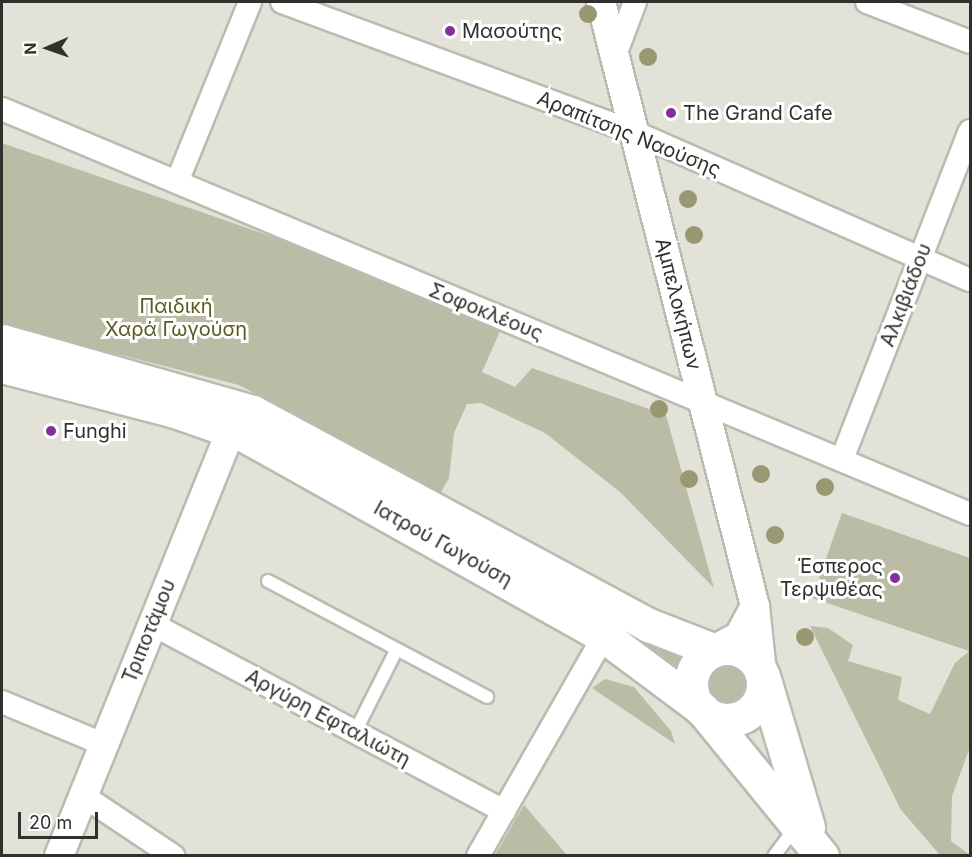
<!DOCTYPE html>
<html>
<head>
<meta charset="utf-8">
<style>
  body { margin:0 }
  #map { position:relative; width:972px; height:857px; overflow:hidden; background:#e2e2d8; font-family:Inter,sans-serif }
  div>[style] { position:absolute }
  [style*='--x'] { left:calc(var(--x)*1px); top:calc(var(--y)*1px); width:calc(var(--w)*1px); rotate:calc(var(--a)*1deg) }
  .green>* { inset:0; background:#bbbca6 }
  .round { border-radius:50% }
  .roads { filter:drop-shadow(2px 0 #bbbbb1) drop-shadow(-2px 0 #bbbbb1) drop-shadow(0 2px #bbbbb1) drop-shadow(0 -2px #bbbbb1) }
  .service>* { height:12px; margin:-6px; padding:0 6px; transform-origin:6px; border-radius:6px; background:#fff }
  .minor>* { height:22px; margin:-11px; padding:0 11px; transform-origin:11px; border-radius:11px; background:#fff }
  .tertiary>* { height:28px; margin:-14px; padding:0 14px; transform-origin:14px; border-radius:14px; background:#fff }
  .secondary>* { height:33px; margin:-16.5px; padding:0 16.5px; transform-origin:16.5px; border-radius:16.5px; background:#fff }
  .secondary>.ring { margin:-16.5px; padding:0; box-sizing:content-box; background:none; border:33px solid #fff; border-radius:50% }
  .trees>* { width:18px; height:18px; margin:-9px; border-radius:50%; background:#989873 }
  .dots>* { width:16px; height:16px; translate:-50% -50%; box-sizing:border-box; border:3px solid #fff; border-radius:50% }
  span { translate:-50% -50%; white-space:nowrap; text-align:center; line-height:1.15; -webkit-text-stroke:6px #fff; paint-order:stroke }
  .poi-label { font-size:20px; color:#30302c }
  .left { translate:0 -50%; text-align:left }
  .right { translate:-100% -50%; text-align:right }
  .street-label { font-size:20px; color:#30302c }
  .park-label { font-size:20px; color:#5b5b21 }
  .frame { position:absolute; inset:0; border:3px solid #30302c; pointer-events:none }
  .north { position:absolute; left:18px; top:18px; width:60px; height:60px; -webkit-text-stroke:4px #fff; paint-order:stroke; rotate:268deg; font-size:16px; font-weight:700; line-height:24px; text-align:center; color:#30302c }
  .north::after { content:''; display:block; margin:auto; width:21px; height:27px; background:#30302c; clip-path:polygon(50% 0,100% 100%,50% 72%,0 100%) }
  .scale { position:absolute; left:18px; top:812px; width:80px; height:27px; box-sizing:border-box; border:3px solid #30302c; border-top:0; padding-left:8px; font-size:18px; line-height:21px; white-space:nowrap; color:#30302c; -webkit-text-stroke:4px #fff; paint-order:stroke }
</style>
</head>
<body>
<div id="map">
  <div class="green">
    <i style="clip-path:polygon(2px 143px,296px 245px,501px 329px,482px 372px,515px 387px,532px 368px,666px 415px,714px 588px,620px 492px,545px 433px,481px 403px,467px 404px,454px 433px,449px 478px,440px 494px,239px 385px,2px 325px)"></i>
    <i style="clip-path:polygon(842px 513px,970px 558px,970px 747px,952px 796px,951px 841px,970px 855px,940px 855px,901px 810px,810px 626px,828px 628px,853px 645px,848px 661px,902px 677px,898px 700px,930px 714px,955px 663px,969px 651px,812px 598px)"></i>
    <i style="clip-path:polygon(647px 638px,686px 651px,676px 676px,643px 647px)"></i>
    <i class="round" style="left:702px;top:659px;width:50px;height:50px"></i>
    <i style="clip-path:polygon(605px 679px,634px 687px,671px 731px,675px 744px,592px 688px)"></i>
    <i style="clip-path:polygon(524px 805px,567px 855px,495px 855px)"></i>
  </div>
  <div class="roads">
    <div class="service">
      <i style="--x:268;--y:581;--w:248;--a:27.9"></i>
      <i style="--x:355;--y:732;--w:91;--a:-63.2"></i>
      <i style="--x:774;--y:856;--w:38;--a:-53"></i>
    </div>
    <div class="minor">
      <i style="--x:282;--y:2;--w:375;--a:20.3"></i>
      <i style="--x:634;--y:132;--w:367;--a:23.8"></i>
      <i style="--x:867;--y:2;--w:110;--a:21.2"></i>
      <i style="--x:615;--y:55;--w:57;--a:-69.3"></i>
      <i style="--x:2;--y:109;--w:1049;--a:22.7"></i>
      <i style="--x:177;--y:182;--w:194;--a:-67.9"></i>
      <i style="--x:842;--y:459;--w:352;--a:-68.7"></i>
      <i style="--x:152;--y:624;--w:399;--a:28"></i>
      <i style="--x:2;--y:702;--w:109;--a:22.6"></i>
      <i style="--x:82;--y:795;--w:110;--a:33.8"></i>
      <i style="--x:478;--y:856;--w:254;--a:-60.2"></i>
    </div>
    <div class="tertiary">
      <i style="--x:601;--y:2;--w:623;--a:75.7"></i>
      <i style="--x:755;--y:606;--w:67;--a:84"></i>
      <i style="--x:713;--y:650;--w:30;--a:-28"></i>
      <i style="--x:739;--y:636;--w:34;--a:-62"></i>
      <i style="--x:59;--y:856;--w:481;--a:-68"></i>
    </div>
    <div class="secondary">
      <i style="--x:2;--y:341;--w:261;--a:15.8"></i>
      <i style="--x:253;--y:412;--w:450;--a:28.3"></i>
      <i style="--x:649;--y:625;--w:69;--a:21.3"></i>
      <i style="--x:2;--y:366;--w:179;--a:14.6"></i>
      <i style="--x:175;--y:411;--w:73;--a:19.2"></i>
      <i style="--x:244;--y:435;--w:412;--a:29.2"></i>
      <i style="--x:604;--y:636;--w:122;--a:36.7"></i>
      <i style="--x:702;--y:709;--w:190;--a:50.8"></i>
      <i class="ring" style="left:691px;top:648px;width:39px;height:39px"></i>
      <i style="--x:763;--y:676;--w:158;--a:73.4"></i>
    </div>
  </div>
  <div class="trees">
    <i style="left:588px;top:14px"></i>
    <i style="left:648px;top:57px"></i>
    <i style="left:688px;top:199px"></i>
    <i style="left:694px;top:235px"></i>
    <i style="left:659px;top:409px"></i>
    <i style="left:761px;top:474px"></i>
    <i style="left:689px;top:479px"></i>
    <i style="left:825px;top:487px"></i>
    <i style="left:775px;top:535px"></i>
    <i style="left:805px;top:637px"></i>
  </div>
  <div class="dots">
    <i style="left:450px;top:31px;background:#822f9e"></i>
    <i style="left:671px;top:113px;background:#822f9e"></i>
    <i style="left:51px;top:431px;background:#822f9e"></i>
    <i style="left:895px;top:578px;background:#822f9e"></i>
  </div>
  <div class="poi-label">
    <span class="left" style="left:462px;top:31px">Μασούτης</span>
    <span class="left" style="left:683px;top:113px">The Grand Cafe</span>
    <span class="left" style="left:63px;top:431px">Funghi</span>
    <span class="right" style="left:883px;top:578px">Έσπερος<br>Τερψιθέας</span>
  </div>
  <div class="street-label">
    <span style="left:629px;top:134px;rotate:22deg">Αραπίτσης Ναούσης</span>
    <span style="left:906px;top:295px;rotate:-69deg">Αλκιβιάδου</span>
    <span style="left:678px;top:304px;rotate:76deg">Αμπελοκήπων</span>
    <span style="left:486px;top:312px;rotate:22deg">Σοφοκλέους</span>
    <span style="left:443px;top:544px;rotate:29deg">Ιατρού Γωγούση</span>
    <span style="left:149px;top:631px;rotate:-68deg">Τριποτάμου</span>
    <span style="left:328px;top:718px;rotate:28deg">Αργύρη Εφταλιώτη</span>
  </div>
  <div class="park-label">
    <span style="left:176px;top:318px">Παιδική<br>Χαρά Γωγούση</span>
  </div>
  <div class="frame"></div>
  <div class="north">N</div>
  <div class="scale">20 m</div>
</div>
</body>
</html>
